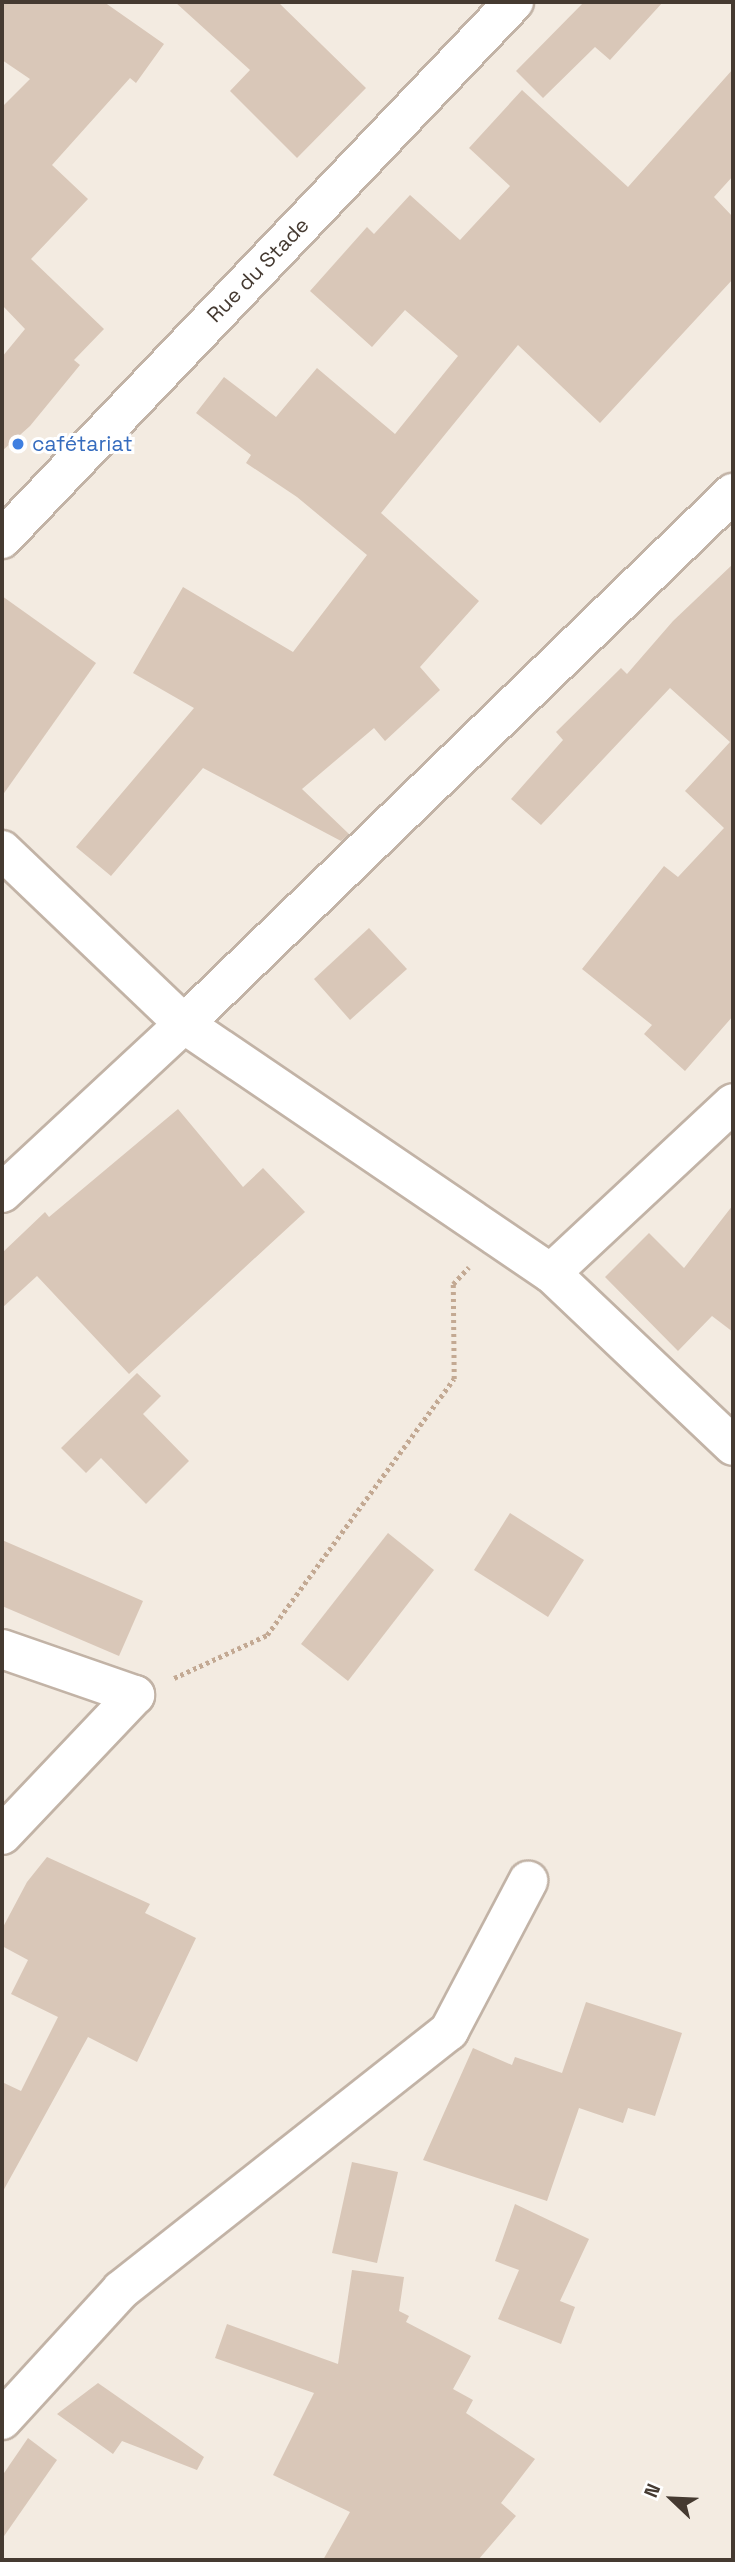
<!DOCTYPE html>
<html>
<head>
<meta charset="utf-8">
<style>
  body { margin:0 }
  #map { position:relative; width:735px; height:2562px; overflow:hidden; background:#f3ebe1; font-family:"Space Grotesk",sans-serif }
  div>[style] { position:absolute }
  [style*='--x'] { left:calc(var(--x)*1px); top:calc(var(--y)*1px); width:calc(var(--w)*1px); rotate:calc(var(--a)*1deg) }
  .building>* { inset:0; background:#d9c7b8 }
  .path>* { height:4.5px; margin-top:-2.25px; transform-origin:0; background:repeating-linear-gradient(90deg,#c3a993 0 3.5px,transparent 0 7px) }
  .roads { filter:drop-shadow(2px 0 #c2b3a6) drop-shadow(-2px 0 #c2b3a6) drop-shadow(0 2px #c2b3a6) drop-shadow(0 -2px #c2b3a6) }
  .minor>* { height:38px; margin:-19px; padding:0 19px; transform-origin:19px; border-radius:19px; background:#fff }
  .dots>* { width:19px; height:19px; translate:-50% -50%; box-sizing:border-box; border:4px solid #fff; border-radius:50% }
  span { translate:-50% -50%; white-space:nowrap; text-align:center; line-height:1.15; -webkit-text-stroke:6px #fff; paint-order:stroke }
  .street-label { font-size:21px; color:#453a31 }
  .shop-label { font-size:21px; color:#366cbe }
  .left { translate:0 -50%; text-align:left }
  .frame { position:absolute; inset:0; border:4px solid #453a31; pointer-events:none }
  .north { position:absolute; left:637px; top:2464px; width:70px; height:70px; -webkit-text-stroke:5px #fff; paint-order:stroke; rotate:293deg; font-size:19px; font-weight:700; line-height:28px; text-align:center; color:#453a31 }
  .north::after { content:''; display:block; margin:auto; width:24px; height:32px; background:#453a31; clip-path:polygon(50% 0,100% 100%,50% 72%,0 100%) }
</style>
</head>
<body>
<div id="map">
  <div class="building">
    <i style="clip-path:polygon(2px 2px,104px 2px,164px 44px,136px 83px,130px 78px,52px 165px,88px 199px,31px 259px,104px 329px,74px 360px,80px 365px,30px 426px,2px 451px,2px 357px,25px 329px,2px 305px,2px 107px,30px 79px,2px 60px)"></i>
    <i style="clip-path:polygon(175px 2px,278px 2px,366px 88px,297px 158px,230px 91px,250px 70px)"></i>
    <i style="clip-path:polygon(584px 2px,663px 2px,610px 60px,595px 47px,543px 98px,516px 71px)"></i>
    <i style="clip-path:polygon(733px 69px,733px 176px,714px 197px,733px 217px,733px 279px,600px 423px,518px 345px,381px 513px,479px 601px,420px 667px,440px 690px,385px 741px,374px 728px,302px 789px,349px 834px,341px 841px,203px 768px,111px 876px,76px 847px,194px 708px,133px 673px,183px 587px,293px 652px,367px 555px,297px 497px,246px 463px,251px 455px,196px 413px,224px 377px,276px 417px,317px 368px,395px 434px,458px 356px,405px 310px,372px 347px,310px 291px,367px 227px,374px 234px,410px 195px,460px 240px,510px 186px,469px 148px,522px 90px,628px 187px)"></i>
    <i style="clip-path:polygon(733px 564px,733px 1016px,685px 1071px,644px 1034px,652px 1025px,582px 969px,664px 866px,678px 877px,724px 828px,685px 791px,730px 742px,670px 688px,541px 825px,511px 799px,563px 740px,556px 732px,621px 668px,627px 674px,673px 621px)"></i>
    <i style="clip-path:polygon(2px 596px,96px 663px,2px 796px)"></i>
    <i style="clip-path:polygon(369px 928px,407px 969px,350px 1020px,314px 979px)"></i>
    <i style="clip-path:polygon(178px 1109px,243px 1187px,263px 1168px,305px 1212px,129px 1374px,37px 1276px,2px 1308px,2px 1253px,45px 1212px,49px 1217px)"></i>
    <i style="clip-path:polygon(733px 1205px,733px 1332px,712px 1316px,678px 1351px,605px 1277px,649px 1233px,684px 1268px)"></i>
    <i style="clip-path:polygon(137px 1373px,161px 1396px,143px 1414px,189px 1461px,146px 1504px,101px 1458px,86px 1473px,61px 1448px)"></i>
    <i style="clip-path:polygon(510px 1513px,584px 1560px,548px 1617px,474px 1570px)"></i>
    <i style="clip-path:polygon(388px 1533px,434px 1570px,348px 1681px,301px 1644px)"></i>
    <i style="clip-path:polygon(2px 1540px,143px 1601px,119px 1656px,2px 1606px)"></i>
    <i style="clip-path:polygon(47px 1857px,150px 1904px,145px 1913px,196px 1938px,137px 2062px,88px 2037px,2px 2193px,2px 2082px,21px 2091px,58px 2017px,11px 1994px,28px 1960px,2px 1946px,2px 1929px,27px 1882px)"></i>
    <i style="clip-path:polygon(586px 2002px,682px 2033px,655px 2116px,628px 2108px,623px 2123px,579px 2108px,547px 2201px,423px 2160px,473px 2048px,512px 2065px,515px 2057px,562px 2073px)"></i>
    <i style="clip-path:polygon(352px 2162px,398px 2172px,377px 2263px,332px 2253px)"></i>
    <i style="clip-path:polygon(515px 2204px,589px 2239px,560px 2301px,575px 2307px,561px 2344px,498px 2319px,519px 2270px,495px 2261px)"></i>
    <i style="clip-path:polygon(352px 2270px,404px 2277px,399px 2311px,409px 2316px,406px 2322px,471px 2356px,453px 2389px,473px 2400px,466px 2413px,535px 2459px,501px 2503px,516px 2516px,478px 2560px,323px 2560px,350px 2512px,273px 2475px,314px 2393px,215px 2358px,227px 2324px,338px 2364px)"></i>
    <i style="clip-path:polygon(98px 2383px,204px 2457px,197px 2470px,122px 2441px,113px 2454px,57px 2414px)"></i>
    <i style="clip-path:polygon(28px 2438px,57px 2460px,2px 2539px,2px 2476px)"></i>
  </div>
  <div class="path">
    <i style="--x:174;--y:1678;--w:102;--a:-24.8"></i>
    <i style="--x:267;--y:1635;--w:317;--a:-53.9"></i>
    <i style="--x:454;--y:1379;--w:95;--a:-90.6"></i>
    <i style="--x:453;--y:1284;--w:23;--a:-47"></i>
  </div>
  <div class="roads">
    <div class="minor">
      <i style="--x:2;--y:539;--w:742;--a:-46.37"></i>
      <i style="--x:2;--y:850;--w:252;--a:43.7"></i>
      <i style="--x:184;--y:1024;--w:443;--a:34.2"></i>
      <i style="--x:551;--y:1273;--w:251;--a:43.5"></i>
      <i style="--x:2;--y:1193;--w:248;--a:-42.9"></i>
      <i style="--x:184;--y:1024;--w:764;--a:-44.05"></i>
      <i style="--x:551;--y:1273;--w:249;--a:-43"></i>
      <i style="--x:2;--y:1649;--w:141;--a:19.1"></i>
      <i style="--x:135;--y:1695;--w:193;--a:133.5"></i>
      <i style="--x:2;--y:2420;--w:176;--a:-47.5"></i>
      <i style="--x:121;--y:2290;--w:418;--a:-38.3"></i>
      <i style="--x:449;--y:2031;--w:170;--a:-62.2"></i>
    </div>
  </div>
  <div class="dots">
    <i style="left:18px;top:444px;background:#3f7fe0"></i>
  </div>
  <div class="street-label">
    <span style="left:258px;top:270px;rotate:-46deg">Rue du Stade</span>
  </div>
  <div class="shop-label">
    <span class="left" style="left:32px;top:444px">cafétariat</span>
  </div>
  <div class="frame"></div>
  <div class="north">N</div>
</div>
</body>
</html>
